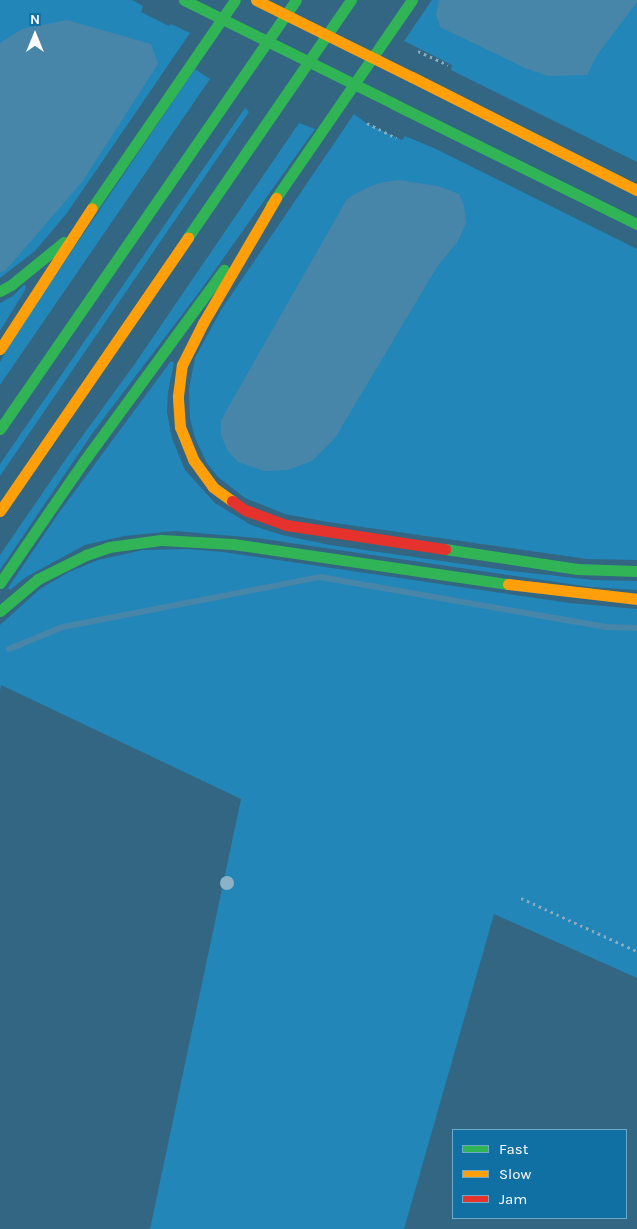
<!DOCTYPE html>
<html>
<head>
<meta charset="utf-8">
<style>
  body { margin:0 }
  #map { position:relative; width:637px; height:1229px; overflow:hidden; background:#326682; font-family:Karla,sans-serif }
  div>[style] { position:absolute }
  [style*='--x'] { left:calc(var(--x)*1px); top:calc(var(--y)*1px); width:calc(var(--w)*1px); rotate:calc(var(--a)*1deg) }
  .green>* { inset:0; background:#2286b8 }
  .water>* { inset:0; background:#4786a8 }
  .stream>* { height:5.5px; margin:-2.75px; padding:0 2.75px; transform-origin:2.75px; border-radius:2.75px; background:#4786a8 }
  .path>* { height:3px; margin-top:-1.5px; transform-origin:0; background:repeating-linear-gradient(90deg,#8baaba 0 2.5px,transparent 0 6.5px) }
  .fast>* { height:11px; margin:-5.5px; padding:0 5.5px; transform-origin:5.5px; border-radius:5.5px; background:#30b455 }
  .slow>* { height:11px; margin:-5.5px; padding:0 5.5px; transform-origin:5.5px; border-radius:5.5px; background:#ff9f0a }
  .jam>* { height:11px; margin:-5.5px; padding:0 5.5px; transform-origin:5.5px; border-radius:5.5px; background:#e5322d }
  .fast-bridge>* { height:11px; margin:-5.5px; padding:0 5.5px; transform-origin:5.5px; border-radius:5.5px; background:#30b455 }
  .slow-bridge>* { height:11px; margin:-5.5px; padding:0 5.5px; transform-origin:5.5px; border-radius:5.5px; background:#ff9f0a }
  .trees>* { width:14px; height:14px; margin:-7px; border-radius:50%; background:#8bb2c6 }
  span { translate:-50% -50%; white-space:nowrap; text-align:center; line-height:1.15; -webkit-text-stroke:5px #1170a3; paint-order:stroke }
  .legend { position:absolute; left:452px; top:1129px; width:175px; height:90px; box-sizing:border-box; background:#1170a3; border:1px solid #70a9c8; margin:0; padding:6px 9px; list-style:none; font-size:15px; color:#fff }
  .legend li { display:flex; align-items:center; gap:10px; height:25px }
  .legend b { width:25px; border:1px solid #70a9c8 }
  .north { position:absolute; left:10px; top:10px; width:50px; height:50px; -webkit-text-stroke:4px #1170a3; paint-order:stroke; rotate:0deg; font-size:14px; font-weight:700; line-height:20px; text-align:center; color:#fff }
  .north::after { content:''; display:block; margin:auto; width:18px; height:22px; background:#fff; clip-path:polygon(50% 0,100% 100%,50% 72%,0 100%) }
</style>
</head>
<body>
<div id="map">
  <div class="green">
    <i style="clip-path:polygon(0 0,132px 0,143px 6px,141px 12px,169px 26px,171px 24px,190px 33px,67px 213px,35px 251px,0 278px)"></i>
    <i style="clip-path:polygon(432px 0,637px 0,637px 162px,451px 70px,452px 65px,404px 41px)"></i>
    <i style="clip-path:polygon(195px 69px,210px 79px,0 385px,0 362px,17px 332px)"></i>
    <i style="clip-path:polygon(245px 108px,249px 112px,0 476px,0 464px)"></i>
    <i style="clip-path:polygon(354px 114px,366px 123px,402px 140px,405px 136px,436px 149px,637px 249px,637px 560px,587px 559px,328px 522px,285px 514px,245px 498px,218px 477px,207px 463px,195px 438px,190px 418px,189px 389px,195px 358px,221px 310px)"></i>
    <i style="clip-path:polygon(299px 123px,315px 129px,203px 287px,94px 431px,0 570px,0 555px,70px 453px,134px 365px)"></i>
    <i style="clip-path:polygon(24px 285px,26px 286px,25px 290px,0 331px,0 303px,13px 296px)"></i>
    <i style="clip-path:polygon(171px 361px,174px 363px,168px 392px,167px 412px,172px 438px,185px 470px,215px 503px,251px 525px,282px 535px,330px 545px,512px 571px,593px 580px,637px 581px,637px 590px,590px 587px,257px 538px,175px 531px,124px 536px,85px 545px,26px 577px,10px 590px,8px 588px,58px 514px)"></i>
    <i style="clip-path:polygon(187px 549px,223px 552px,570px 603px,637px 609px,637px 978px,494px 914px,404px 1229px,150px 1229px,241px 799px,1px 685px,0 691px,0 625px,40px 589px,69px 572px,98px 560px,143px 550px)"></i>
  </div>
  <div class="water">
    <i style="clip-path:polygon(439px 0,637px 0,637px 2px,597px 55px,587px 75px,548px 76px,525px 68px,440px 27px,436px 15px)"></i>
    <i style="clip-path:polygon(67px 20px,151px 44px,158px 64px,82px 182px,5px 271px,0 272px,0 43px,22px 29px)"></i>
    <i style="clip-path:polygon(398px 180px,438px 186px,459px 194px,464px 206px,466px 223px,458px 241px,437px 267px,335px 438px,312px 461px,288px 470px,264px 471px,238px 462px,227px 450px,221px 435px,221px 420px,347px 199px,360px 191px,379px 183px)"></i>
  </div>
  <div class="stream">
    <i style="--x:9;--y:649;--w:58;--a:-22.2"></i>
    <i style="--x:63;--y:627;--w:262;--a:-11"></i>
    <i style="--x:320;--y:577;--w:290;--a:9.9"></i>
    <i style="--x:606;--y:627;--w:31;--a:2"></i>
  </div>
  <div class="path">
    <i style="--x:418;--y:51;--w:33;--a:25"></i>
    <i style="--x:367;--y:123;--w:33;--a:27"></i>
    <i style="--x:521;--y:898;--w:128;--a:24.6"></i>
  </div>
  <div class="fast">
    <i style="--x:394;--y:104;--w:271;--a:26.3"></i>
    <i style="--x:271;--y:205;--w:249;--a:-55.5"></i>
    <i style="--x:92;--y:208;--w:252;--a:-55.5"></i>
    <i style="--x:188;--y:237;--w:288;--a:-55.5"></i>
    <i style="--x:0;--y:291;--w:13;--a:-29"></i>
    <i style="--x:11;--y:285;--w:68;--a:-39.1"></i>
    <i style="--x:0;--y:429;--w:521;--a:-55.4"></i>
    <i style="--x:445;--y:549;--w:134;--a:8.6"></i>
    <i style="--x:577;--y:569;--w:60;--a:1.9"></i>
    <i style="--x:0;--y:583;--w:148;--a:-55.5"></i>
    <i style="--x:84;--y:461;--w:237;--a:-53.8"></i>
    <i style="--x:0;--y:611;--w:50;--a:-40.1"></i>
    <i style="--x:38;--y:579;--w:54;--a:-26.6"></i>
    <i style="--x:86;--y:555;--w:24;--a:-19"></i>
    <i style="--x:109;--y:547;--w:52;--a:-7.7"></i>
    <i style="--x:161;--y:540;--w:72;--a:3.2"></i>
    <i style="--x:233;--y:544;--w:278;--a:8.3"></i>
  </div>
  <div class="slow">
    <i style="--x:412;--y:77;--w:252;--a:26.7"></i>
    <i style="--x:0;--y:349;--w:168;--a:-56.9"></i>
    <i style="--x:232;--y:501;--w:24;--a:-144"></i>
    <i style="--x:213;--y:487;--w:34;--a:-126"></i>
    <i style="--x:193;--y:459;--w:35;--a:-112"></i>
    <i style="--x:180;--y:427;--w:31;--a:-94"></i>
    <i style="--x:178;--y:396;--w:31;--a:-83"></i>
    <i style="--x:182;--y:365;--w:47;--a:-63.4"></i>
    <i style="--x:203;--y:323;--w:145;--a:-59.7"></i>
    <i style="--x:0;--y:511;--w:332;--a:-55.5"></i>
    <i style="--x:508;--y:584;--w:130;--a:6.6"></i>
  </div>
  <div class="jam">
    <i style="--x:232;--y:501;--w:16;--a:35"></i>
    <i style="--x:245;--y:510;--w:44;--a:20.1"></i>
    <i style="--x:286;--y:525;--w:161;--a:8.6"></i>
  </div>
  <div class="fast-bridge">
    <i style="--x:184;--y:0;--w:234;--a:26.3"></i>
  </div>
  <div class="slow-bridge">
    <i style="--x:256;--y:0;--w:174;--a:26.3"></i>
  </div>
  <div class="trees">
    <i style="left:227px;top:883px"></i>
  </div>
  <ul class="legend">
  <li><b style="height:6px;background:#30b455"></b>Fast</li>
  <li><b style="height:6px;background:#ff9f0a"></b>Slow</li>
  <li><b style="height:6px;background:#e5322d"></b>Jam</li>
  </ul>
  <div class="north">N</div>
</div>
</body>
</html>
